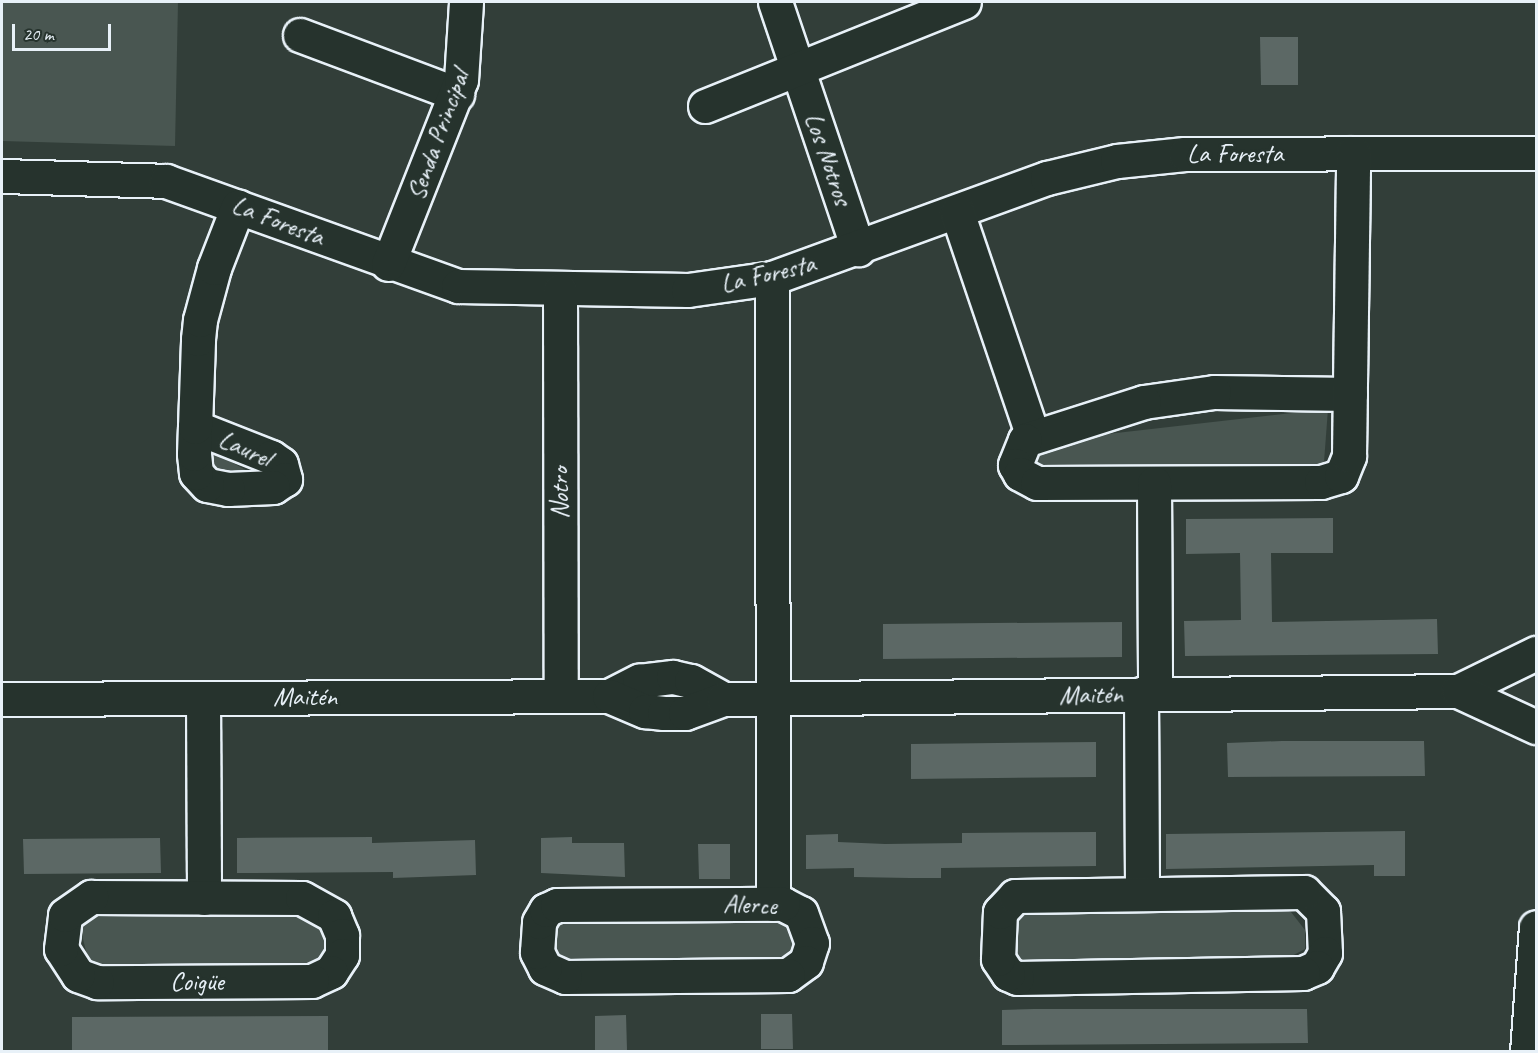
<!DOCTYPE html>
<html>
<head>
<meta charset="utf-8">
<style>
  body { margin:0 }
  #map { position:relative; width:1538px; height:1053px; overflow:hidden; background:#323e39; font-family:Caveat,sans-serif }
  div>[style] { position:absolute }
  [style*='--x'] { left:calc(var(--x)*1px); top:calc(var(--y)*1px); width:calc(var(--w)*1px); rotate:calc(var(--a)*1deg) }
  .green>* { inset:0; background:#495651 }
  .building>* { inset:0; background:#5c6865 }
  .roads { filter:drop-shadow(2px 0 #e8f1f8) drop-shadow(-2px 0 #e8f1f8) drop-shadow(0 2px #e8f1f8) drop-shadow(0 -2px #e8f1f8) }
  .minor>* { height:33px; margin:-16.5px; padding:0 16.5px; transform-origin:16.5px; border-radius:16.5px; background:#26332d }
  span { translate:-50% -50%; white-space:nowrap; text-align:center; line-height:1.15; -webkit-text-stroke:6px #26332d; paint-order:stroke }
  .street-label { font-size:26px; color:#e8f1f8 }
  .frame { position:absolute; inset:0; border:3px solid #e8f1f8; pointer-events:none }
  .scale { position:absolute; left:12px; top:24px; width:99px; height:27px; box-sizing:border-box; border:3px solid #e8f1f8; border-top:0; padding-left:8px; font-size:18px; line-height:21px; white-space:nowrap; color:#e8f1f8; -webkit-text-stroke:4px #26332d; paint-order:stroke }
</style>
</head>
<body>
<div id="map">
  <div class="green">
    <i style="clip-path:polygon(2px 2px,178px 2px,175px 146px,2px 141px)"></i>
    <i style="clip-path:polygon(1328px 409px,1324px 462px,1310px 473px,1047px 471px,1035px 465px,1036px 451px,1046px 441px)"></i>
    <i style="clip-path:polygon(206px 448px,262px 479px,206px 477px)"></i>
    <i style="clip-path:polygon(1281px 908px,1291px 912px,1305px 930px,1305px 949px,1284px 960px,1018px 962px,1008px 955px,1014px 911px)"></i>
    <i style="clip-path:polygon(100px 911px,316px 914px,332px 941px,322px 958px,302px 967px,101px 965px,88px 959px,81px 931px,86px 918px)"></i>
    <i style="clip-path:polygon(564px 916px,793px 916px,799px 950px,755px 966px,565px 963px,549px 946px,550px 926px)"></i>
  </div>
  <div class="building">
    <i style="clip-path:polygon(1260px 37px,1298px 37px,1298px 85px,1261px 85px)"></i>
    <i style="clip-path:polygon(1333px 518px,1333px 553px,1271px 553px,1272px 622px,1437px 619px,1438px 654px,1185px 656px,1184px 621px,1241px 620px,1240px 553px,1186px 554px,1186px 519px)"></i>
    <i style="clip-path:polygon(1122px 622px,1122px 657px,883px 659px,883px 624px)"></i>
    <i style="clip-path:polygon(1282px 741px,1424px 741px,1425px 776px,1228px 777px,1227px 743px)"></i>
    <i style="clip-path:polygon(1096px 742px,1096px 777px,911px 779px,911px 744px)"></i>
    <i style="clip-path:polygon(1405px 831px,1405px 876px,1374px 876px,1374px 865px,1166px 869px,1166px 834px)"></i>
    <i style="clip-path:polygon(1096px 832px,1096px 866px,941px 868px,941px 878px,910px 878px,854px 877px,854px 868px,806px 869px,806px 835px,838px 834px,838px 842px,885px 844px,962px 843px,962px 833px)"></i>
    <i style="clip-path:polygon(372px 837px,372px 843px,475px 840px,476px 875px,393px 878px,393px 872px,237px 873px,237px 838px)"></i>
    <i style="clip-path:polygon(572px 837px,572px 843px,624px 843px,625px 877px,541px 873px,541px 838px)"></i>
    <i style="clip-path:polygon(160px 838px,161px 873px,24px 874px,23px 839px)"></i>
    <i style="clip-path:polygon(698px 844px,730px 844px,730px 879px,699px 879px)"></i>
    <i style="clip-path:polygon(1034px 1009px,1307px 1009px,1308px 1043px,1002px 1045px,1002px 1010px)"></i>
    <i style="clip-path:polygon(761px 1014px,792px 1014px,793px 1049px,761px 1049px)"></i>
    <i style="clip-path:polygon(626px 1015px,627px 1050px,595px 1050px,595px 1016px)"></i>
    <i style="clip-path:polygon(328px 1016px,328px 1050px,72px 1052px,72px 1017px)"></i>
  </div>
  <div class="roads">
    <div class="minor">
      <i style="--x:775;--y:2;--w:261;--a:71.4"></i>
      <i style="--x:300;--y:35;--w:168;--a:20.6"></i>
      <i style="--x:705;--y:106;--w:279;--a:-21.9"></i>
      <i style="--x:2;--y:176;--w:164;--a:1.7"></i>
      <i style="--x:166;--y:181;--w:310;--a:19.8"></i>
      <i style="--x:458;--y:286;--w:230;--a:1"></i>
      <i style="--x:688;--y:290;--w:85;--a:-8.1"></i>
      <i style="--x:772;--y:278;--w:293;--a:-20"></i>
      <i style="--x:1047;--y:178;--w:72;--a:-13.7"></i>
      <i style="--x:1117;--y:161;--w:68;--a:-5.9"></i>
      <i style="--x:1185;--y:154;--w:351;--a:-0.2"></i>
      <i style="--x:957;--y:212;--w:237;--a:71.3"></i>
      <i style="--x:388;--y:264;--w:198;--a:-68.4"></i>
      <i style="--x:461;--y:80;--w:78;--a:-86.3"></i>
      <i style="--x:772;--y:278;--w:626;--a:89.91"></i>
      <i style="--x:560;--y:290;--w:406;--a:89.9"></i>
      <i style="--x:1350;--y:394;--w:136;--a:-179.2"></i>
      <i style="--x:1214;--y:392;--w:71;--a:171.9"></i>
      <i style="--x:1144;--y:402;--w:125;--a:162.3"></i>
      <i style="--x:1025;--y:440;--w:27;--a:112"></i>
      <i style="--x:1015;--y:465;--w:10;--a:61"></i>
      <i style="--x:1020;--y:474;--w:19;--a:28"></i>
      <i style="--x:1037;--y:483;--w:284;--a:-0.2"></i>
      <i style="--x:1321;--y:482;--w:21;--a:-17"></i>
      <i style="--x:1341;--y:476;--w:22;--a:-68"></i>
      <i style="--x:1349;--y:456;--w:303;--a:-89.2"></i>
      <i style="--x:195;--y:427;--w:82;--a:21.5"></i>
      <i style="--x:271;--y:457;--w:12;--a:35"></i>
      <i style="--x:281;--y:464;--w:16;--a:75"></i>
      <i style="--x:285;--y:479;--w:14;--a:146"></i>
      <i style="--x:273;--y:487;--w:45;--a:177.5"></i>
      <i style="--x:228;--y:489;--w:21;--a:-169"></i>
      <i style="--x:207;--y:485;--w:16;--a:-133"></i>
      <i style="--x:196;--y:473;--w:19;--a:-96"></i>
      <i style="--x:194;--y:454;--w:27;--a:-88"></i>
      <i style="--x:195;--y:427;--w:88;--a:-88"></i>
      <i style="--x:198;--y:339;--w:19;--a:-84"></i>
      <i style="--x:200;--y:320;--w:54;--a:-74.9"></i>
      <i style="--x:214;--y:268;--w:66;--a:-68.8"></i>
      <i style="--x:1154;--y:483;--w:211;--a:89.7"></i>
      <i style="--x:1458;--y:691;--w:87;--a:-26"></i>
      <i style="--x:1141;--y:694;--w:200;--a:89.7"></i>
      <i style="--x:609;--y:696;--w:34;--a:-27"></i>
      <i style="--x:639;--y:681;--w:34;--a:-7"></i>
      <i style="--x:673;--y:677;--w:18;--a:13"></i>
      <i style="--x:691;--y:681;--w:37;--a:29"></i>
      <i style="--x:203;--y:698;--w:200;--a:89.7"></i>
      <i style="--x:2;--y:699;--w:607;--a:-0.28"></i>
      <i style="--x:609;--y:696;--w:39;--a:23"></i>
      <i style="--x:645;--y:711;--w:19;--a:6"></i>
      <i style="--x:664;--y:713;--w:21;--a:0"></i>
      <i style="--x:685;--y:713;--w:40;--a:-20.2"></i>
      <i style="--x:723;--y:699;--w:735;--a:-0.62"></i>
      <i style="--x:1458;--y:691;--w:86;--a:24.8"></i>
      <i style="--x:1304;--y:892;--w:27;--a:45"></i>
      <i style="--x:1323;--y:911;--w:42;--a:87.3"></i>
      <i style="--x:1325;--y:953;--w:16;--a:120"></i>
      <i style="--x:1317;--y:967;--w:15;--a:157"></i>
      <i style="--x:1303;--y:973;--w:286;--a:179"></i>
      <i style="--x:1017;--y:978;--w:10;--a:-156"></i>
      <i style="--x:1008;--y:974;--w:18;--a:-124"></i>
      <i style="--x:998;--y:959;--w:47;--a:-87.6"></i>
      <i style="--x:1000;--y:912;--w:22;--a:-47"></i>
      <i style="--x:1015;--y:896;--w:289;--a:-0.8"></i>
      <i style="--x:91;--y:897;--w:211;--a:0.3"></i>
      <i style="--x:302;--y:898;--w:37;--a:29"></i>
      <i style="--x:334;--y:916;--w:21;--a:67"></i>
      <i style="--x:342;--y:935;--w:20;--a:90"></i>
      <i style="--x:342;--y:955;--w:20;--a:123"></i>
      <i style="--x:331;--y:972;--w:21;--a:155"></i>
      <i style="--x:312;--y:981;--w:215;--a:179.7"></i>
      <i style="--x:97;--y:982;--w:20;--a:-160"></i>
      <i style="--x:78;--y:975;--w:31;--a:-123"></i>
      <i style="--x:61;--y:949;--w:34;--a:-83"></i>
      <i style="--x:65;--y:915;--w:32;--a:-35"></i>
      <i style="--x:783;--y:904;--w:20;--a:27"></i>
      <i style="--x:801;--y:913;--w:32;--a:70"></i>
      <i style="--x:812;--y:943;--w:20;--a:108"></i>
      <i style="--x:806;--y:962;--w:22;--a:144"></i>
      <i style="--x:788;--y:975;--w:223;--a:179.5"></i>
      <i style="--x:565;--y:977;--w:22;--a:-156"></i>
      <i style="--x:545;--y:968;--w:18;--a:-117"></i>
      <i style="--x:537;--y:952;--w:30;--a:-86"></i>
      <i style="--x:539;--y:922;--w:14;--a:-60"></i>
      <i style="--x:546;--y:910;--w:12;--a:-24"></i>
      <i style="--x:557;--y:905;--w:226;--a:-0.3"></i>
      <i style="--x:1527;--y:1052;--w:125;--a:-85.9"></i>
    </div>
  </div>
  <div class="street-label">
    <span style="left:438px;top:135px;rotate:-70deg">Senda Principal</span>
    <span style="left:1235px;top:154px">La Foresta</span>
    <span style="left:828px;top:159px;rotate:71deg">Los Notros</span>
    <span style="left:278px;top:221px;rotate:21deg">La Foresta</span>
    <span style="left:768px;top:274px;rotate:-13deg">La Foresta</span>
    <span style="left:245px;top:449px;rotate:24deg">Laurel</span>
    <span style="left:560px;top:493px;rotate:-90deg">Notro</span>
    <span style="left:1091px;top:695px;rotate:-1deg">Maitén</span>
    <span style="left:305px;top:697px">Maitén</span>
    <span style="left:750px;top:905px;rotate:2deg">Alerce</span>
    <span style="left:197px;top:982px">Coigüe</span>
  </div>
  <div class="frame"></div>
  <div class="scale">20 m</div>
</div>
</body>
</html>
